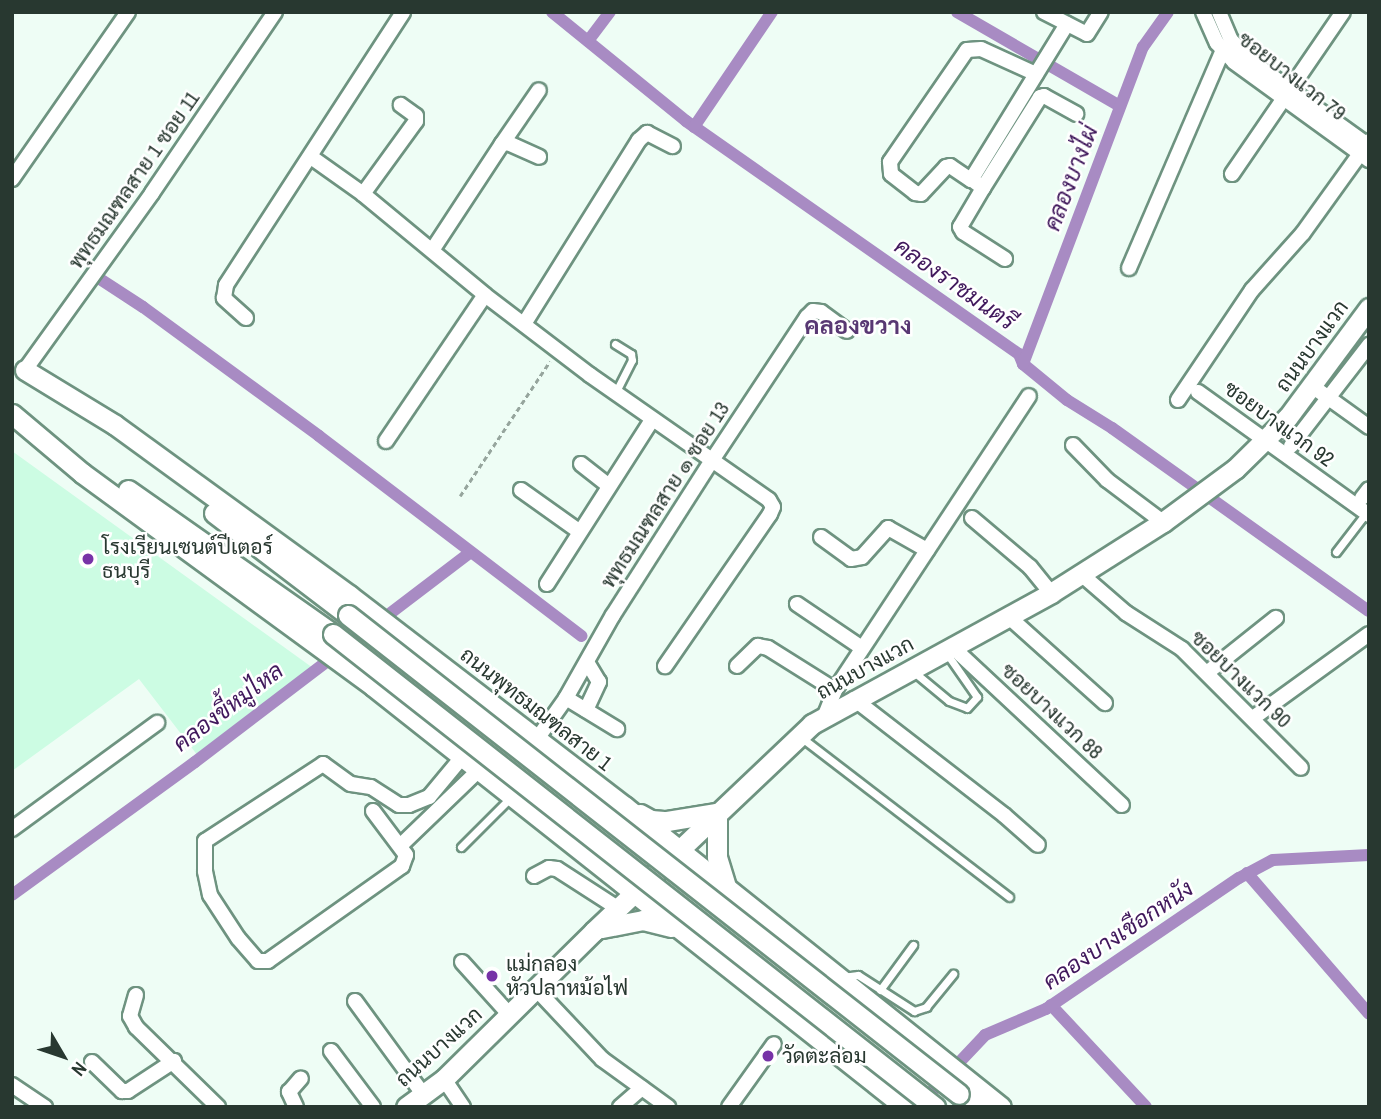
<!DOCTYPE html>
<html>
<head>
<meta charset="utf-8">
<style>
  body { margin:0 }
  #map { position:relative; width:1381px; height:1119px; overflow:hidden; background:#eefdf5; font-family:"Archivo Narrow",Sarabun,sans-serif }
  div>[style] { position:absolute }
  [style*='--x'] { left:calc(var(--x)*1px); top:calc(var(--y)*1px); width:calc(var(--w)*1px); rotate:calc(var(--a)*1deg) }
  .built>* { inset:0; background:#ccfce3 }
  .canal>* { height:12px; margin:-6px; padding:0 6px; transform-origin:6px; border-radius:6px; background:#a88bc3 }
  .path>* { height:2.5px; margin-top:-1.25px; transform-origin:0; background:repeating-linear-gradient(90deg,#96a59d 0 5px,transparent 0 8.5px) }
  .roads { filter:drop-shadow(2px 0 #6e9380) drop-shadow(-2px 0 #6e9380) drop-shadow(0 2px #6e9380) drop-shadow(0 -2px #6e9380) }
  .service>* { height:7px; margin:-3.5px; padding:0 3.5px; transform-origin:3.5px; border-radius:3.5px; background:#fff }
  .minor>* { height:14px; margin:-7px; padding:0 7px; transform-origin:7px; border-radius:7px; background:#fff }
  .secondary>* { height:19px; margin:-9.5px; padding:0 9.5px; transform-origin:9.5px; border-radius:9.5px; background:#fff }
  .bridges { filter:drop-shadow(2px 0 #6e9380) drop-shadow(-2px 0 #6e9380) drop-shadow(0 2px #6e9380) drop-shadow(0 -2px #6e9380) }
  .secondary-bridge>* { height:19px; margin:-9.5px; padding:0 9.5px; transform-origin:9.5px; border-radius:9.5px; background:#fff }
  .dots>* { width:19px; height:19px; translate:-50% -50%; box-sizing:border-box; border:4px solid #fff; border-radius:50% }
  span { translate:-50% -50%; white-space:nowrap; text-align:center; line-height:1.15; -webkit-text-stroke:5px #fff; paint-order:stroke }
  .street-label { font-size:21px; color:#283830 }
  .poi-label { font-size:21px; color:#283830 }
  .left { translate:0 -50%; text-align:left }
  .water-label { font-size:23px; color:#40185c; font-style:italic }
  .quarter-label { font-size:24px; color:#583873; font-weight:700 }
  .frame { position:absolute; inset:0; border:14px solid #283830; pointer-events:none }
  .north { position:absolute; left:28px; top:1021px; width:70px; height:70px; -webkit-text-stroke:5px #fff; paint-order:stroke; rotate:129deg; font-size:19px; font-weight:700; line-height:28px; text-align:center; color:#283830 }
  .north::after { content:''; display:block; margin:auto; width:24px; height:32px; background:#283830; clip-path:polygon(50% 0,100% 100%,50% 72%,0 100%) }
</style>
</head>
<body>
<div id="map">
  <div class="built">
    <i style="clip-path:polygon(12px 451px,313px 668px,198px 756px,139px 679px,12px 771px)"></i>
  </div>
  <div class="canal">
    <i style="--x:552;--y:12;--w:173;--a:39.1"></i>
    <i style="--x:686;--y:121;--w:406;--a:35"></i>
    <i style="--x:1019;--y:354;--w:11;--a:68"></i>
    <i style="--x:1023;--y:364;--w:57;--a:39.3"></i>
    <i style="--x:1067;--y:400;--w:53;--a:31.9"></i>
    <i style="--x:1112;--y:428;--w:315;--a:35.5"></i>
    <i style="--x:957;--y:12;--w:188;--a:30"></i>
    <i style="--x:588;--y:41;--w:36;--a:-53"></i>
    <i style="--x:694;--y:127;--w:139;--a:-55.9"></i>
    <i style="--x:100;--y:279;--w:51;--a:33.1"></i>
    <i style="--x:143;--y:307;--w:218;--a:36.2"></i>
    <i style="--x:319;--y:436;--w:330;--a:37.3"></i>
    <i style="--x:1023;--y:364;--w:339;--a:-69.3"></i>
    <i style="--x:1143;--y:47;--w:43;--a:-54.5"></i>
    <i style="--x:1247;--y:873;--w:186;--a:49.1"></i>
    <i style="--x:12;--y:895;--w:226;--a:-36"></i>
    <i style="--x:195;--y:762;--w:345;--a:-37.3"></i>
    <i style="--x:1051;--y:1005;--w:139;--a:47"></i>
    <i style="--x:917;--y:1107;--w:99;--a:-46.6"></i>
    <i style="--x:985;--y:1035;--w:66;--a:-23.1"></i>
    <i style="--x:1046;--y:1009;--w:233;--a:-34.2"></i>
    <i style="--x:1239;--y:878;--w:38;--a:-28"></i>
    <i style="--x:1273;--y:860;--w:96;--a:-3"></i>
  </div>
  <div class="path">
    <i style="--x:460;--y:496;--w:162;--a:-56.3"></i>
  </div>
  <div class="roads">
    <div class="service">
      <i style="--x:615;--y:344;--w:19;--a:32"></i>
      <i style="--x:631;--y:354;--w:6;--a:81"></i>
      <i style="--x:632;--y:360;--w:36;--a:117"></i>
      <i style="--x:1336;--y:552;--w:49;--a:-52.4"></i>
      <i style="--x:914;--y:672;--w:45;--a:39.6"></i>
      <i style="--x:949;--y:701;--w:19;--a:21"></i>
      <i style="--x:967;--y:708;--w:15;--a:-48"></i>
      <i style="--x:977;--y:697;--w:52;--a:-124.9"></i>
      <i style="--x:802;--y:738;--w:261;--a:37.5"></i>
      <i style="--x:461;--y:847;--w:69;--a:-45"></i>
      <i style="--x:842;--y:977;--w:16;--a:-7"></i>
      <i style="--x:858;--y:975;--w:67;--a:32.7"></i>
      <i style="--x:914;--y:1011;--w:13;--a:-18"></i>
      <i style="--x:926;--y:1007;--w:43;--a:-50.7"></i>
      <i style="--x:880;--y:990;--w:56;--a:-53.7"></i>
    </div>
    <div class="minor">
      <i style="--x:1044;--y:12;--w:48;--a:27.1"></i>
      <i style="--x:1087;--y:34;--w:26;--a:-58"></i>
      <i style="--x:1203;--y:12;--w:34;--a:66"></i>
      <i style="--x:1217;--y:43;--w:25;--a:48"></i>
      <i style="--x:1234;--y:62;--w:167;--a:36"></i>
      <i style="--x:1219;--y:12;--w:30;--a:67"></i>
      <i style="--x:1231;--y:40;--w:30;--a:46"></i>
      <i style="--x:1252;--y:62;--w:144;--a:35.7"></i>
      <i style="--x:1036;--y:74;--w:60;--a:-155.6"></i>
      <i style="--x:981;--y:49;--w:14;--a:176"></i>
      <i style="--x:967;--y:50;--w:136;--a:124.5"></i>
      <i style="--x:890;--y:162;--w:12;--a:85"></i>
      <i style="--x:891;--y:174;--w:31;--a:38"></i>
      <i style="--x:915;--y:193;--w:6;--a:9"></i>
      <i style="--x:921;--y:194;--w:37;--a:-47"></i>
      <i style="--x:946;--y:167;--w:4;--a:-14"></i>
      <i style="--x:950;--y:166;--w:25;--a:34"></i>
      <i style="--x:971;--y:180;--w:183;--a:-58.4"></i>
      <i style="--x:502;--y:144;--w:65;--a:-55.6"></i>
      <i style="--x:311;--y:157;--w:64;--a:35.4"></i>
      <i style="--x:363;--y:194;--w:158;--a:39.6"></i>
      <i style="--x:485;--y:295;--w:132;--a:37.3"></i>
      <i style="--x:590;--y:375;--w:218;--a:34.9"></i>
      <i style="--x:769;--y:500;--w:8;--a:60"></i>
      <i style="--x:773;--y:507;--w:8;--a:113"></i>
      <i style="--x:770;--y:514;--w:185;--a:124.6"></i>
      <i style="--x:1232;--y:174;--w:196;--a:-55.6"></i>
      <i style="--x:12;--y:179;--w:203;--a:-55.2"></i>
      <i style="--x:975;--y:182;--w:10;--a:37"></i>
      <i style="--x:983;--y:188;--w:45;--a:120.5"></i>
      <i style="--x:960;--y:227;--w:6;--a:59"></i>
      <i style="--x:963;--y:232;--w:50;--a:32.7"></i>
      <i style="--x:983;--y:188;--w:107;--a:-57.9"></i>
      <i style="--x:1040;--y:97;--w:4;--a:-14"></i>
      <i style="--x:1044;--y:96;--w:37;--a:29"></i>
      <i style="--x:363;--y:194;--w:90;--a:-54"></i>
      <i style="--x:416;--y:121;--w:5;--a:-90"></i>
      <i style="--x:416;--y:116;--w:19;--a:-144"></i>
      <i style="--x:433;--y:249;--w:126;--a:-56.7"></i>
      <i style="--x:502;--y:144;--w:6;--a:-9"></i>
      <i style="--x:508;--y:143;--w:34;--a:24"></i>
      <i style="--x:1129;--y:268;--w:237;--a:-66.7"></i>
      <i style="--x:246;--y:318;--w:30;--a:-138"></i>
      <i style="--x:224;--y:298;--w:13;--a:-81"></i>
      <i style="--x:226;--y:285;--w:325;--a:-57"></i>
      <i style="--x:524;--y:324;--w:217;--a:-58"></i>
      <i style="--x:639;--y:140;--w:11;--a:-41"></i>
      <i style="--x:647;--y:133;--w:29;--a:27"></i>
      <i style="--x:25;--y:370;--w:218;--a:-54.3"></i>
      <i style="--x:152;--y:193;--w:219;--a:-55.8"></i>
      <i style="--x:1312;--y:386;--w:70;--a:35.7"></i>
      <i style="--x:1198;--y:392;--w:211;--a:35.7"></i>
      <i style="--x:1178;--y:400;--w:133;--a:-56.1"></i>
      <i style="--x:1252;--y:290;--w:76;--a:-48.2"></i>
      <i style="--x:1303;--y:233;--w:113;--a:-54.3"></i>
      <i style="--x:386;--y:441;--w:176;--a:-55.9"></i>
      <i style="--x:1073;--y:445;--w:49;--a:45.8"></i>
      <i style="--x:1107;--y:480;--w:70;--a:36.9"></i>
      <i style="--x:1291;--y:446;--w:128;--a:-52.3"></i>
      <i style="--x:581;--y:464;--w:34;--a:38"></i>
      <i style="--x:521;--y:490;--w:72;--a:35.4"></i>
      <i style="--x:1362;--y:498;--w:11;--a:-52"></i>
      <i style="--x:972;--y:518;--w:76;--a:40.2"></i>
      <i style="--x:1030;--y:567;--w:33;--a:51"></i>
      <i style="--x:821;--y:537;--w:37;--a:36"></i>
      <i style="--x:851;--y:559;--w:11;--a:-10"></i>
      <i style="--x:862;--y:557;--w:39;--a:-48"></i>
      <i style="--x:888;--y:528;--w:45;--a:29.4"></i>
      <i style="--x:1081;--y:574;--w:60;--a:40.9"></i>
      <i style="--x:1126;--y:613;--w:67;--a:32.7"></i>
      <i style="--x:1182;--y:649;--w:168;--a:45"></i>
      <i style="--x:547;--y:584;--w:195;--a:-57.4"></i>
      <i style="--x:797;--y:604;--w:78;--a:34.1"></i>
      <i style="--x:1009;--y:617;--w:129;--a:41.9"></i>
      <i style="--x:956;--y:646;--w:10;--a:61"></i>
      <i style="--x:961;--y:655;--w:220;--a:43"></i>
      <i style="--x:737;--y:666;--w:29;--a:-44"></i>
      <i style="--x:758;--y:646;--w:10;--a:11"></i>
      <i style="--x:768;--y:648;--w:79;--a:32.1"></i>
      <i style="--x:1208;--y:672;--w:87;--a:-38.5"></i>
      <i style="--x:566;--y:698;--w:60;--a:31.3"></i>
      <i style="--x:854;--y:699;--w:190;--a:37.7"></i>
      <i style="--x:1004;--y:815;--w:45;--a:41.4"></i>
      <i style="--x:586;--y:710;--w:31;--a:-65"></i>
      <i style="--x:599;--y:682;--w:21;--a:-121"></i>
      <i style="--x:825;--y:715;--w:27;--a:-68"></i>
      <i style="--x:835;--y:690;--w:352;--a:-56.6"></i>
      <i style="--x:1253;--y:718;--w:143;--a:-35.9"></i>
      <i style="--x:537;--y:739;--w:50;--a:-54.7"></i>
      <i style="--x:566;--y:698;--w:95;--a:-60.5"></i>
      <i style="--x:613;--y:615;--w:182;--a:-57.4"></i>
      <i style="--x:711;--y:462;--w:174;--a:-56.5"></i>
      <i style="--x:807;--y:317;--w:8;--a:-45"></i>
      <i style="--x:813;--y:311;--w:8;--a:7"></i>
      <i style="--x:821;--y:312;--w:32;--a:36"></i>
      <i style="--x:373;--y:811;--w:55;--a:53.1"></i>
      <i style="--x:406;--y:855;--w:12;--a:110"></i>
      <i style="--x:402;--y:866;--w:164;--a:144.7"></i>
      <i style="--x:268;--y:961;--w:10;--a:180"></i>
      <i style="--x:258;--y:961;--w:30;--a:-131"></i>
      <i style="--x:238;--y:938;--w:51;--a:-123.1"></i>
      <i style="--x:210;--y:895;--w:25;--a:-102"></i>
      <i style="--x:205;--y:871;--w:30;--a:-90"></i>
      <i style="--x:205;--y:841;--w:141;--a:-33.1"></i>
      <i style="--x:323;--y:764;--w:34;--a:36"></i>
      <i style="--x:351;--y:784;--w:20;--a:9"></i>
      <i style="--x:371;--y:787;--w:33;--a:33"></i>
      <i style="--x:399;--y:805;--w:10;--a:0"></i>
      <i style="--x:409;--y:805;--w:22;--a:-22"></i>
      <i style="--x:429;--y:797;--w:53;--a:-50.3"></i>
      <i style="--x:12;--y:829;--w:180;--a:-36.2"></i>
      <i style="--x:400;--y:846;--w:111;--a:-43.9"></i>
      <i style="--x:534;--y:876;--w:17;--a:-28"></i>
      <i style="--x:549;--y:868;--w:8;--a:7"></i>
      <i style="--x:557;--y:869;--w:74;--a:32.8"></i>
      <i style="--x:462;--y:962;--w:70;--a:47.9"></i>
      <i style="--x:537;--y:990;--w:95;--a:46.7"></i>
      <i style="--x:602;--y:1059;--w:82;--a:36"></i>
      <i style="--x:136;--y:995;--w:22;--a:106"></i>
      <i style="--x:130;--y:1016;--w:13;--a:61"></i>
      <i style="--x:136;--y:1027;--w:115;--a:44.3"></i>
      <i style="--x:355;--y:1001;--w:115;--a:53.8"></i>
      <i style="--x:331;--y:1051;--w:70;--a:53.1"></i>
      <i style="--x:92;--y:1062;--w:42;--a:44"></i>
      <i style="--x:122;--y:1091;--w:6;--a:0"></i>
      <i style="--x:128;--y:1091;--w:55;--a:-33.1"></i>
      <i style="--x:444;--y:1079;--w:34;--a:56"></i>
      <i style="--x:12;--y:1085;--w:40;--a:34"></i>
      <i style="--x:296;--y:1107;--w:17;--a:-115"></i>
      <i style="--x:289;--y:1092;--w:18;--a:-49"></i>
      <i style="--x:620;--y:1107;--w:29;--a:-41"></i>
      <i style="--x:729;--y:1107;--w:77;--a:-54.5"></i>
    </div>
    <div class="secondary">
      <i style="--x:25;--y:370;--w:105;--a:31.4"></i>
      <i style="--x:115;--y:425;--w:289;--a:36"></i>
      <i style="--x:349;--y:595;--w:347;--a:37.5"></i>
      <i style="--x:624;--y:806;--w:482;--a:38.6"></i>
      <i style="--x:12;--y:414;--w:92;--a:40.1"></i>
      <i style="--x:82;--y:473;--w:361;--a:36.2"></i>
      <i style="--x:373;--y:686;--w:678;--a:38.36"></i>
      <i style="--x:128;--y:490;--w:251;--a:35.1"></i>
      <i style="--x:214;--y:513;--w:168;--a:37.3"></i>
      <i style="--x:717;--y:813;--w:44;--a:90"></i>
      <i style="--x:717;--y:857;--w:34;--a:73"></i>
      <i style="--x:640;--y:814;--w:13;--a:29"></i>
      <i style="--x:651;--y:820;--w:16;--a:4"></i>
      <i style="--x:667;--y:821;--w:50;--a:-9.3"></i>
      <i style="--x:602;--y:928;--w:42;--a:-11"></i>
      <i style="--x:643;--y:920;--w:29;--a:14"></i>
      <i style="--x:959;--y:1094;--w:21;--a:39"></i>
      <i style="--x:406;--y:1107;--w:47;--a:-36.4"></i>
      <i style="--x:444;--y:1079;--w:211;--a:-44.6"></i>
      <i style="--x:594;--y:931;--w:301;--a:-43.5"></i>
      <i style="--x:812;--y:724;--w:273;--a:-28.7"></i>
      <i style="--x:1051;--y:593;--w:133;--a:-32.4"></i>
      <i style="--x:1163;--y:522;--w:89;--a:-36.4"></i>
      <i style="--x:1235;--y:469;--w:74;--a:-44.5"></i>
      <i style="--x:1288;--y:417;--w:136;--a:-53.4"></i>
    </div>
  </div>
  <div class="bridges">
    <div class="secondary-bridge">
      <i style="--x:348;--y:615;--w:776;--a:38.1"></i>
      <i style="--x:333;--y:634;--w:766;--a:38.16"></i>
    </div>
  </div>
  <div class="dots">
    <i style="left:88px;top:559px;background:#7733a7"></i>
    <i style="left:492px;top:976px;background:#7733a7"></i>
    <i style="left:768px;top:1056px;background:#7733a7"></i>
  </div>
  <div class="street-label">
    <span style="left:1292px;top:76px;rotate:38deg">ซอยบางแวก 79</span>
    <span style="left:134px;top:180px;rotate:-55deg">พุทธมณฑลสาย 1 ซอย 11</span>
    <span style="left:1312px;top:346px;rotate:-54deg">ถนนบางแวก</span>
    <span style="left:1279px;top:424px;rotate:36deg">ซอยบางแวก 92</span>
    <span style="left:665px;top:495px;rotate:-57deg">พุทธมณฑลสาย ๑ ซอย 13</span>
    <span style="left:865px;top:668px;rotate:-29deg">ถนนบางแวก</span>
    <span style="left:1241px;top:679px;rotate:44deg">ซอยบางแวก 90</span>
    <span style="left:536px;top:709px;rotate:38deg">ถนนพุทธมณฑลสาย 1</span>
    <span style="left:1052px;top:711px;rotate:43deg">ซอยบางแวก 88</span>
    <span style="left:439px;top:1047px;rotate:-42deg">ถนนบางแวก</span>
  </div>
  <div class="poi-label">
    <span class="left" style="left:102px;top:559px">โรงเรียนเซนต์ปีเตอร์<br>ธนบุรี</span>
    <span class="left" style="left:506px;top:976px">แม่กลอง<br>หัวปลาหม้อไฟ</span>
    <span class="left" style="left:782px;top:1056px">วัดตะล่อม</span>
  </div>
  <div class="water-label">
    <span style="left:1071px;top:178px;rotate:-69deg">คลองบางไผ่</span>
    <span style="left:955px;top:284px;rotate:35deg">คลองราชมนตรี</span>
    <span style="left:228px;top:707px;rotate:-37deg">คลองขี้หมูไหล</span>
    <span style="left:1118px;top:935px;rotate:-34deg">คลองบางเชือกหนัง</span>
  </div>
  <div class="quarter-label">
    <span style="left:858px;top:326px">คลองขวาง</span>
  </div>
  <div class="frame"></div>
  <div class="north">N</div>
</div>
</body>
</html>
